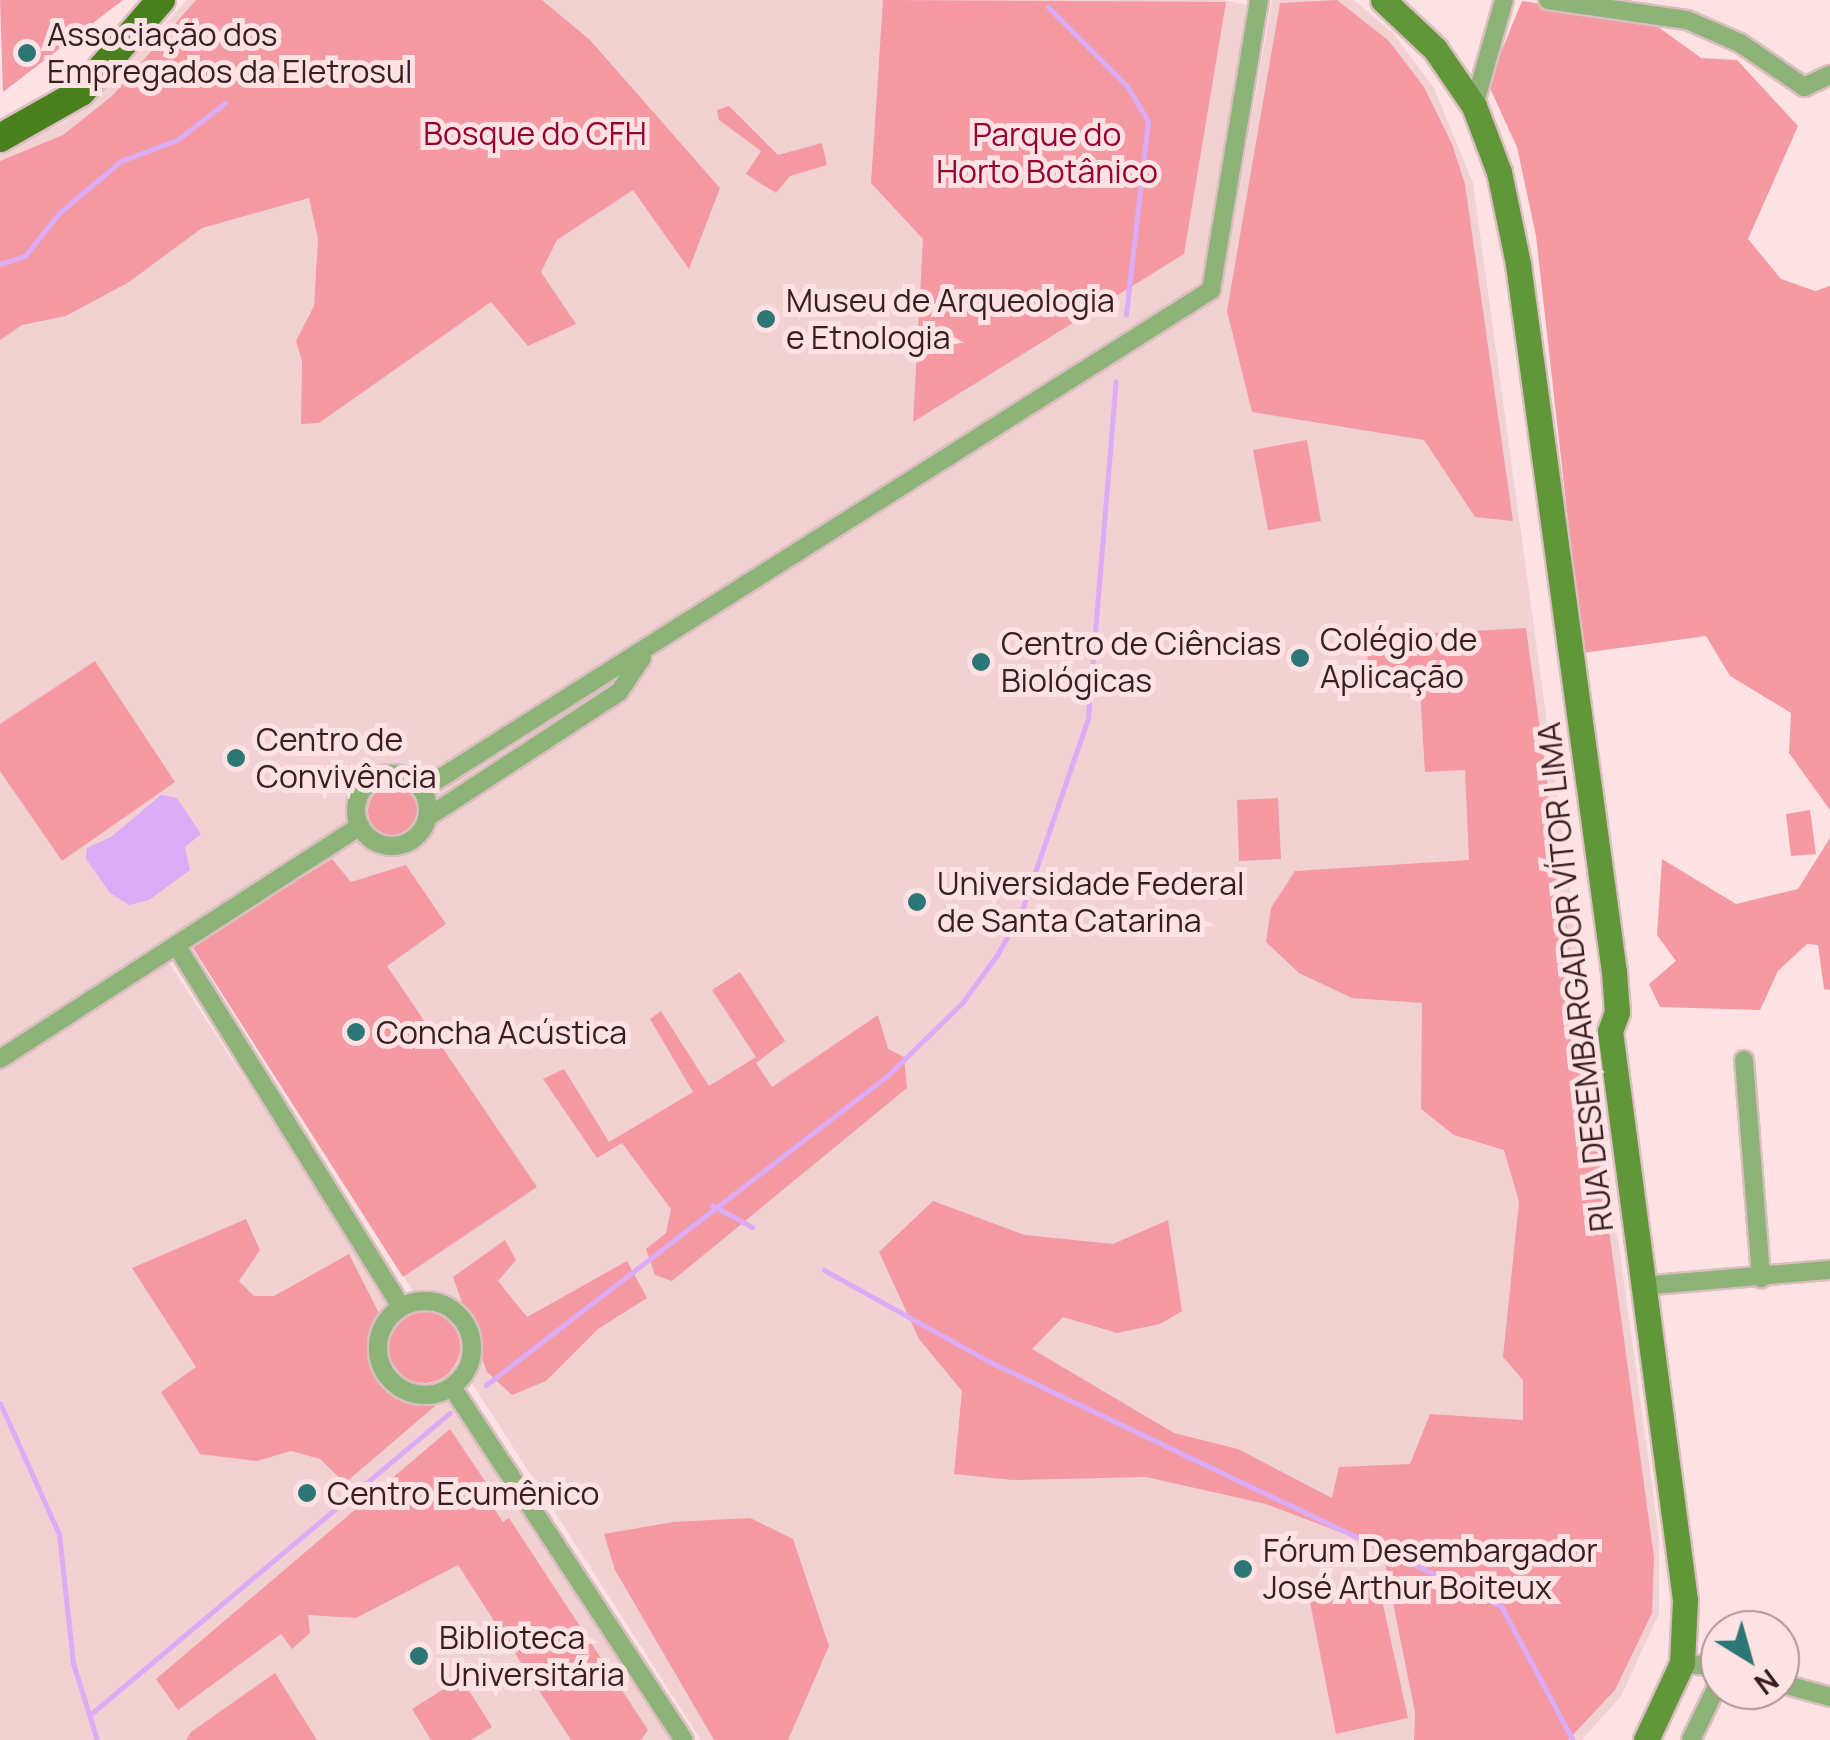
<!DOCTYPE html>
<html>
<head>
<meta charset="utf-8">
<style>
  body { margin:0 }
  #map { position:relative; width:1830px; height:1740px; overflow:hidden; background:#ffe2e3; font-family:Manrope,sans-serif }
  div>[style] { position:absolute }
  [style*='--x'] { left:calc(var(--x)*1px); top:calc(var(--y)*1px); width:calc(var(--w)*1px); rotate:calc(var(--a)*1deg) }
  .built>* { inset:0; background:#f2d1d3 }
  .green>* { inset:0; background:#f59aa2 }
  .round { border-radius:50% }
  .water>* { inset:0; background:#ddacf6 }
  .stream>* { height:5px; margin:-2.5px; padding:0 2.5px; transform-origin:2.5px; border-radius:2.5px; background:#ddacf6 }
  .roads { filter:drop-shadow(2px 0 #dbbfc0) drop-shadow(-2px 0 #dbbfc0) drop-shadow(0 2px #dbbfc0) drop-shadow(0 -2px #dbbfc0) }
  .street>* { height:18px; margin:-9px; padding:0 9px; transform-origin:9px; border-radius:9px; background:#8eb378 }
  .street>.ring { margin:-9px; padding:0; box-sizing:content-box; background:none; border:18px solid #8eb378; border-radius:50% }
  .secondary>* { height:25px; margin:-12.5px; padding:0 12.5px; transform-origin:12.5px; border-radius:12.5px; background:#619739 }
  .primary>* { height:28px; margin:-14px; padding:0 14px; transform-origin:14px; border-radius:14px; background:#4a7f1e }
  .dots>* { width:28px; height:28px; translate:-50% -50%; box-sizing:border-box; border:5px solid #ffe2e3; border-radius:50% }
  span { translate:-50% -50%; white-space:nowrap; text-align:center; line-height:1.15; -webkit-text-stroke:10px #ffe2e3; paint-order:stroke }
  .poi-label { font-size:32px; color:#381e20 }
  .left { translate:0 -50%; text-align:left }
  .park-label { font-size:32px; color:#980032 }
  .street-label { font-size:32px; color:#381e20 }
  .north { position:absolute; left:1700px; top:1610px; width:100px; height:100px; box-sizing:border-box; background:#ffe2e3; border:2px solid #af9495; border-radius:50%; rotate:143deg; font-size:28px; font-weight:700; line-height:40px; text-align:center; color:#381e20 }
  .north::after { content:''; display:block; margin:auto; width:35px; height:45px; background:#2d7676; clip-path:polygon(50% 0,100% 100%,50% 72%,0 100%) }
</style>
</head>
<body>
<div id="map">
  <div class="built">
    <i style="clip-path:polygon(187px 0,1223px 0,1248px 5px,1205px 284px,0 1046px,0 152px,65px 122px,96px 98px)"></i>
    <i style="clip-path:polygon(1272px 0,1354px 0,1393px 33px,1434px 88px,1473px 183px,1659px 1537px,1659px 1614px,1621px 1696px,1582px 1740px,701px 1740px,191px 945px,1222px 291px)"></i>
    <i style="clip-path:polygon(167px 960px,677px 1740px,0 1740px,0 1068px)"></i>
  </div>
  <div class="green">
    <i style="clip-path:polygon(0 0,123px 0,3px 92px)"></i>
    <i style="clip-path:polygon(196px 0,542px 0,590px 40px,720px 188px,689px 269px,633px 190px,557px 240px,541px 272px,576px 324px,528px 346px,491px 302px,319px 423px,301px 424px,302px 361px,296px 341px,314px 306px,318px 239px,309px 198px,202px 228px,129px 282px,66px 316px,22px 325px,0 340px,0 161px,63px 135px,112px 96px)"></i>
    <i style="clip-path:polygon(883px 0,1226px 2px,1184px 254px,913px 422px,923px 239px,871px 183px)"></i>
    <i style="clip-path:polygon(1337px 0,1389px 41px,1424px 87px,1452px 144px,1465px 184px,1513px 521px,1475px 517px,1424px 440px,1252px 412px,1227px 311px,1280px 3px)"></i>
    <i style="clip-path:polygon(1522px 1px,1650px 21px,1701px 58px,1737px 60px,1798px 126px,1748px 239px,1781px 279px,1815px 291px,1830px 286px,1830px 810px,1789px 753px,1791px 713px,1730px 676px,1706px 636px,1583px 653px,1536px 236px,1517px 147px,1488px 84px)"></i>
    <i style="clip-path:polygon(729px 106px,778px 155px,822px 143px,827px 165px,790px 176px,776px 193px,746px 174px,761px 151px,719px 120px,717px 110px)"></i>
    <i style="clip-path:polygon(1307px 440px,1321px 521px,1268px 530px,1253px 450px)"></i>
    <i style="clip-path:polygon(1526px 628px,1654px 1557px,1652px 1613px,1615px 1690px,1568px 1740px,1414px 1740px,1415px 1712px,1382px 1548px,1266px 1504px,1146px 1477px,1012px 1480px,954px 1474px,962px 1391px,919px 1339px,879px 1252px,933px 1201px,1025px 1235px,1113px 1244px,1168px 1220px,1182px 1311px,1160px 1324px,1117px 1333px,1063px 1317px,1032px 1349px,1174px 1433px,1238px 1449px,1332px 1498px,1339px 1467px,1410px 1464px,1430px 1414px,1523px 1420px,1523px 1380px,1503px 1357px,1519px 1202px,1504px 1150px,1454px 1135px,1421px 1109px,1422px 1003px,1352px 998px,1299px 973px,1266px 942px,1271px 908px,1295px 871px,1469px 860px,1465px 770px,1425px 772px,1419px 675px,1369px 676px,1366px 637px)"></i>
    <i style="clip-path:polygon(95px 661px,175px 782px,62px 861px,0 771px,0 724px)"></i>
    <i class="round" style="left:368px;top:786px;width:50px;height:50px"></i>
    <i style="clip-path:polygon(1278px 798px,1281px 859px,1239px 861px,1237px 800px)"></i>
    <i style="clip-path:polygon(1810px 810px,1816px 854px,1791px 856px,1786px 814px)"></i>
    <i style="clip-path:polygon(1830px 838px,1830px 990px,1824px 989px,1818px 945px,1807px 944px,1778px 971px,1760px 1010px,1660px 1007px,1649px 984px,1676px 961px,1657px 935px,1662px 859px,1736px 904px,1798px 889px)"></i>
    <i style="clip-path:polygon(332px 859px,351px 882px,406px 865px,446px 924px,387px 966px,537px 1187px,403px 1277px,191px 945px)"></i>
    <i style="clip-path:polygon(740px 972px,785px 1041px,756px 1063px,772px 1087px,878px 1015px,888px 1049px,904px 1057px,907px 1088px,672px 1281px,655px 1275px,646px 1249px,666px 1233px,671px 1209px,622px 1143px,597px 1158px,543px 1079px,564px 1069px,609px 1142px,693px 1092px,650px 1019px,661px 1011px,709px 1086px,756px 1057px,712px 990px)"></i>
    <i style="clip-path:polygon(246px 1219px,260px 1250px,239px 1281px,254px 1296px,274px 1296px,349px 1254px,384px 1323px,377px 1343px,390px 1381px,441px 1401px,345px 1483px,320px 1459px,291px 1451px,257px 1461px,200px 1454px,161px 1392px,196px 1367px,132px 1268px)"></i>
    <i style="clip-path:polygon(505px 1240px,516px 1260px,498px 1281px,527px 1317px,627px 1261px,647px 1298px,598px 1329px,546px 1381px,512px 1395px,487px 1372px,453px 1277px)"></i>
    <i class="round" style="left:388px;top:1311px;width:72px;height:72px"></i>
    <i style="clip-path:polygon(450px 1429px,485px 1481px,479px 1486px,503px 1522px,509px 1518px,648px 1730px,641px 1740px,571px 1740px,458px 1565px,356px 1618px,308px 1615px,310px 1633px,292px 1649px,281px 1634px,178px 1710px,156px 1679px)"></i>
    <i style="clip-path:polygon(750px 1518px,793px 1539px,829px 1646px,788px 1740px,714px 1740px,615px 1570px,604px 1534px,673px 1522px)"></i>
    <i style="clip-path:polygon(1378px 1582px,1408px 1718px,1336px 1734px,1309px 1597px)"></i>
    <i style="clip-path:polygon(275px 1673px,317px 1740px,186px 1740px,191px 1732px)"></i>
    <i style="clip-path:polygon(461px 1678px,492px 1727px,471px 1740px,431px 1740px,412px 1709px)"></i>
  </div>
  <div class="water">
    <i style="clip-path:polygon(161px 795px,177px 798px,201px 834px,185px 847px,190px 870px,149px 900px,129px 905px,110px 893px,86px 859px,87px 848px,111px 837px)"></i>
  </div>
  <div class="stream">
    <i style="--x:1048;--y:7;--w:112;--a:45"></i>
    <i style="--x:1127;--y:86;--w:41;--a:59"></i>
    <i style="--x:1148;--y:121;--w:195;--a:96.5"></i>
    <i style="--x:0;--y:264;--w:26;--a:-18"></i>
    <i style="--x:25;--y:256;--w:55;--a:-51.7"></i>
    <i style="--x:59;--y:213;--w:81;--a:-40"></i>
    <i style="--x:121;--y:161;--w:60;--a:-20.6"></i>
    <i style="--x:177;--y:140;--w:61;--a:-37.6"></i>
    <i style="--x:712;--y:1205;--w:46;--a:28.8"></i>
    <i style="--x:824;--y:1270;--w:188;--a:29"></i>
    <i style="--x:988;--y:1361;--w:569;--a:25.53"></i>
    <i style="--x:1501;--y:1606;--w:152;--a:61.8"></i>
    <i style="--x:486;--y:1385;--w:506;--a:-37.62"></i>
    <i style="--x:887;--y:1076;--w:105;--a:-44.2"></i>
    <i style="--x:962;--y:1003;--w:59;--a:-53.9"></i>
    <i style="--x:997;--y:955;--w:51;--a:-60.9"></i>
    <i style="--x:1022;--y:910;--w:203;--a:-71"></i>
    <i style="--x:1088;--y:718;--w:338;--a:-85.3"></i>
    <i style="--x:0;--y:1403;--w:144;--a:65.8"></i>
    <i style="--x:59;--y:1534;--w:130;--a:83.8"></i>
    <i style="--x:73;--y:1663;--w:81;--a:72.7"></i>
    <i style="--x:92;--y:1713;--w:467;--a:-40"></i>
  </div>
  <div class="roads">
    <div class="street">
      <i style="--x:1548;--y:0;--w:140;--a:8.2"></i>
      <i style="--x:1687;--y:20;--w:58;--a:23.5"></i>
      <i style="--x:1740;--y:43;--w:78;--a:34.5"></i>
      <i style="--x:1804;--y:87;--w:29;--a:-25"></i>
      <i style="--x:1474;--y:106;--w:110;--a:-74.2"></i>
      <i class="ring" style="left:356px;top:774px;width:54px;height:54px"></i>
      <i style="--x:423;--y:789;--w:933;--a:-32.34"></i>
      <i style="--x:1211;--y:290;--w:294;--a:-80.6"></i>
      <i style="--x:428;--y:817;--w:228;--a:-33.2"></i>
      <i style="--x:619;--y:692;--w:41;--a:-55.9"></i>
      <i style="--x:176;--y:945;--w:425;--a:58.1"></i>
      <i style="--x:0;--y:1059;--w:429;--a:-32.9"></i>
      <i style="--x:1744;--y:1060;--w:219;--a:85.5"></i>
      <i style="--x:1642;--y:1286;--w:189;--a:-4.9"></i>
      <i class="ring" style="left:378px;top:1301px;width:76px;height:76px"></i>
      <i style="--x:452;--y:1387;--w:422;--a:56.7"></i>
      <i style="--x:1682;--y:1663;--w:38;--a:7"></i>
      <i style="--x:1780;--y:1683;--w:52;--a:15.6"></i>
      <i style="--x:1691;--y:1740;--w:67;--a:-64.2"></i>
    </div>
    <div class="secondary">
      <i style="--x:1383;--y:0;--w:71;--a:43.3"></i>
      <i style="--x:1435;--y:49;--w:69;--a:55.6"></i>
      <i style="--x:1474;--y:106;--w:71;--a:69.3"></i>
      <i style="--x:1499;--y:172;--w:94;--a:78.3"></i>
      <i style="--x:1518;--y:264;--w:714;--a:82.28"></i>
      <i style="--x:1614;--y:972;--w:40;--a:85.7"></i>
      <i style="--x:1617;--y:1012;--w:20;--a:110"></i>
      <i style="--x:1610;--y:1031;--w:574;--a:82.49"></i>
      <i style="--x:1685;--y:1600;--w:63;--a:92.7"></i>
      <i style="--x:1682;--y:1663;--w:85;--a:115.1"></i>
    </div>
    <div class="primary">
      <i style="--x:0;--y:138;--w:93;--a:-29.6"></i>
      <i style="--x:81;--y:92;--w:122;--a:-49"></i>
    </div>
  </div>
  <div class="dots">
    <i style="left:27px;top:53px;background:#2d7676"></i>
    <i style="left:766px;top:319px;background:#2d7676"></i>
    <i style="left:1300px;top:658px;background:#2d7676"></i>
    <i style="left:981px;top:662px;background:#2d7676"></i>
    <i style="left:236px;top:758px;background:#2d7676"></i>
    <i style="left:917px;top:902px;background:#2d7676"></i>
    <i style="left:356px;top:1032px;background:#2d7676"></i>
    <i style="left:307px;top:1493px;background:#2d7676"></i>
    <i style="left:1243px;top:1569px;background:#2d7676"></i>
    <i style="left:419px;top:1656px;background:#2d7676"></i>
  </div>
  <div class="poi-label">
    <span class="left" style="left:47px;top:53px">Associação dos<br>Empregados da Eletrosul</span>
    <span class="left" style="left:786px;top:319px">Museu de Arqueologia<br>e Etnologia</span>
    <span class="left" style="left:1320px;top:658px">Colégio de<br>Aplicação</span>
    <span class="left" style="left:1001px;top:662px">Centro de Ciências<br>Biológicas</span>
    <span class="left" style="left:256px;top:758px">Centro de<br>Convivência</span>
    <span class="left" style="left:937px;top:902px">Universidade Federal<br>de Santa Catarina</span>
    <span class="left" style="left:376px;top:1032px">Concha Acústica</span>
    <span class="left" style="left:327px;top:1493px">Centro Ecumênico</span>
    <span class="left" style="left:1263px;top:1569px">Fórum Desembargador<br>José Arthur Boiteux</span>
    <span class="left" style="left:439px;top:1656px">Biblioteca<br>Universitária</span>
  </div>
  <div class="park-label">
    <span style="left:535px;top:133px">Bosque do CFH</span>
    <span style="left:1047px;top:153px">Parque do<br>Horto Botânico</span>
  </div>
  <div class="street-label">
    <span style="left:1575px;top:977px;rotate:-96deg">RUA DESEMBARGADOR VÍTOR LIMA</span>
  </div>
  <div class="north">N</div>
</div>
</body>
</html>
